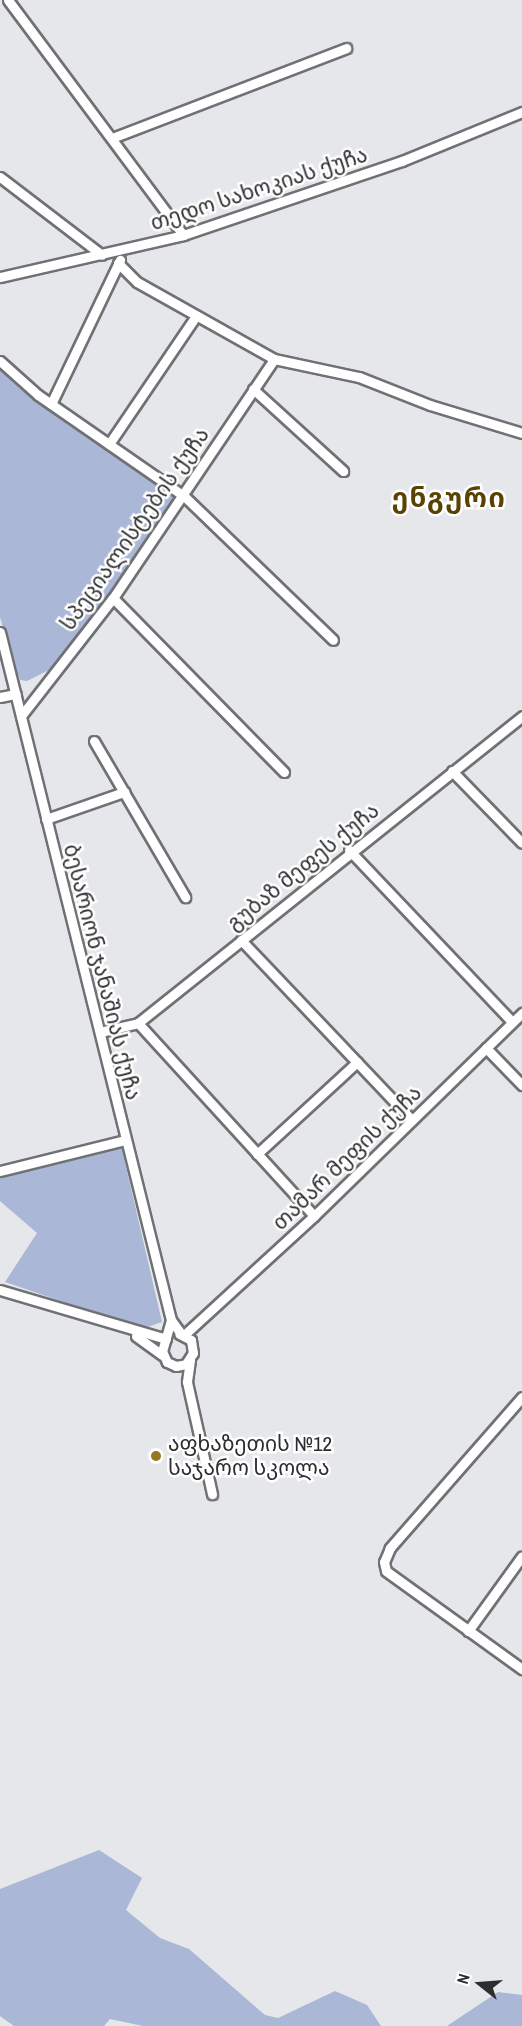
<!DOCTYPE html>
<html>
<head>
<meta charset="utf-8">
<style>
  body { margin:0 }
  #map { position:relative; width:522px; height:2026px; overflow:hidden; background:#e5e7ea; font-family:"Archivo Narrow","Noto Sans Georgian",sans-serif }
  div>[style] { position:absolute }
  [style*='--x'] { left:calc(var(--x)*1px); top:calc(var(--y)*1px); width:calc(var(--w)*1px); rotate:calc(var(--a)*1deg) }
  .green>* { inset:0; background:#aab7d6 }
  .roads { filter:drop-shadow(2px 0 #707174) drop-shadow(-2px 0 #707174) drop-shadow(0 2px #707174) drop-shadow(0 -2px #707174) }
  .minor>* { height:9px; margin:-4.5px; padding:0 4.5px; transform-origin:4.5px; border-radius:4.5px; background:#fff }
  .dots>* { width:16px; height:16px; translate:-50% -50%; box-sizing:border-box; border:3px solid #fff; border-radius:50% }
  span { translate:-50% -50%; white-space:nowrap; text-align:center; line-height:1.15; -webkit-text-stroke:5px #fff; paint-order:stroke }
  .street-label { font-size:21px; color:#2c2d2e }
  .poi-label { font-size:21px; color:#2c2d2e }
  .left { translate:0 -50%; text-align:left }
  .district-label { font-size:27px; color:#5a4302; font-weight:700; letter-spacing:1.5px }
  .north { position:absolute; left:450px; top:1954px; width:60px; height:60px; -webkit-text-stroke:4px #fff; paint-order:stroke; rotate:287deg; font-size:16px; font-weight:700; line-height:24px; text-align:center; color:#2c2d2e }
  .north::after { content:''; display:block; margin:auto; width:21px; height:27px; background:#2c2d2e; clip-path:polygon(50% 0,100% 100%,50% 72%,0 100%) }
</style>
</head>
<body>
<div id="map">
  <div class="green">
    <i style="clip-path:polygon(0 369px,176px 499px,72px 646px,49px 670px,27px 681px,20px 680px,13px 664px,0 617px)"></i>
    <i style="clip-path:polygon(121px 1145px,162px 1322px,142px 1329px,5px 1282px,37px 1233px,0 1201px,0 1177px)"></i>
    <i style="clip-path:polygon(99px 1850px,142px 1878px,126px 1910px,160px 1938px,189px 1949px,265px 2015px,278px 2018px,335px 1991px,367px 2005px,381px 2026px,143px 2026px,110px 2019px,104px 2026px,14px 2026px,0 2016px,0 1889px)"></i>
    <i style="clip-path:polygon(498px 1992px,522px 1995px,522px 2026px,447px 2026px)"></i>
  </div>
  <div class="roads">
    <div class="minor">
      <i style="--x:8;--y:0;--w:293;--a:53.3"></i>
      <i style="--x:112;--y:138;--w:251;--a:-21"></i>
      <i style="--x:0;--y:177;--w:128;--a:37.4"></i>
      <i style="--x:118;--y:263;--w:27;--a:45"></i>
      <i style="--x:137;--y:282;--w:157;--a:29.3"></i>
      <i style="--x:274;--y:359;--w:87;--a:12"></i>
      <i style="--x:359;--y:377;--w:76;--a:21.5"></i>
      <i style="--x:430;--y:405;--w:96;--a:16.9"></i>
      <i style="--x:0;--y:277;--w:188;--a:-12.9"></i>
      <i style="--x:183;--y:235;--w:231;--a:-18.7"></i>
      <i style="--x:402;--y:161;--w:130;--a:-22.2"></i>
      <i style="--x:0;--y:361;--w:51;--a:41.8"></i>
      <i style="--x:38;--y:395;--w:178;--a:34.7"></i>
      <i style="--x:184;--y:496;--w:207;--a:44"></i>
      <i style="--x:253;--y:389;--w:122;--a:42.3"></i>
      <i style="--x:51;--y:404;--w:160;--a:-64.4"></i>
      <i style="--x:109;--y:444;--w:155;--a:-55.8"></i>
      <i style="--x:113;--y:598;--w:244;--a:45.5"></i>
      <i style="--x:0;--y:632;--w:709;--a:76.04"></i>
      <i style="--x:171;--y:1320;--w:17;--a:54"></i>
      <i style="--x:0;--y:697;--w:16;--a:-11"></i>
      <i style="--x:21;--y:716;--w:150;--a:-52.1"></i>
      <i style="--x:113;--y:598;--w:288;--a:-56"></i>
      <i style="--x:94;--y:741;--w:181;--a:59.7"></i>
      <i style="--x:452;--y:771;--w:100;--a:45.8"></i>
      <i style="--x:46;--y:819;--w:83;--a:-19.1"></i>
      <i style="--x:349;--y:850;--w:237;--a:46.5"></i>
      <i style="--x:241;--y:940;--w:248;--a:46.5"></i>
      <i style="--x:138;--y:1023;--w:261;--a:47.6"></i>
      <i style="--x:100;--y:1032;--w:39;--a:-13"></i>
      <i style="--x:138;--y:1023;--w:492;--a:-38.6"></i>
      <i style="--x:486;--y:1048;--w:52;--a:45.8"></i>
      <i style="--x:257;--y:1154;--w:136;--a:-42.6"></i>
      <i style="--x:0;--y:1171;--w:129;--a:-13.9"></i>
      <i style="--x:0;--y:1290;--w:173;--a:16.4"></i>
      <i style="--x:171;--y:1320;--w:32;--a:106"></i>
      <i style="--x:162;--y:1351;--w:12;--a:66"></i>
      <i style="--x:167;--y:1362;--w:10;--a:24"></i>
      <i style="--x:176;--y:1366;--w:10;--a:-11"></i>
      <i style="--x:186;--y:1364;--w:13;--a:-58"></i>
      <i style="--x:193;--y:1353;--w:13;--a:-99"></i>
      <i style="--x:191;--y:1340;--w:13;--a:-153"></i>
      <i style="--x:184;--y:1335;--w:176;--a:-42.5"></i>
      <i style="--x:314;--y:1216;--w:291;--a:-44.3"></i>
      <i style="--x:136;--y:1336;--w:32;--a:36"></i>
      <i style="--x:190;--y:1360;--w:22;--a:98"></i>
      <i style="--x:187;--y:1382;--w:115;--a:77.4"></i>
      <i style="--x:522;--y:1397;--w:201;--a:131.2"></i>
      <i style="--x:390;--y:1548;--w:15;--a:113"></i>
      <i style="--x:384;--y:1562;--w:9;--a:77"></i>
      <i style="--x:386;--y:1571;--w:168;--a:35.8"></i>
      <i style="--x:468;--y:1631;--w:92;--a:-54.2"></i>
    </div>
  </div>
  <div class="dots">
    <i style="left:156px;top:1456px;background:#97761f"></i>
  </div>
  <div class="street-label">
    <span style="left:259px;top:189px;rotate:-18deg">თედო სახოკიას ქუჩა</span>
    <span style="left:135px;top:529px;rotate:-55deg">სპეციალისტების ქუჩა</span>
    <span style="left:303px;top:867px;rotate:-39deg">გუბაზ მეფეს ქუჩა</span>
    <span style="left:102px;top:972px;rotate:76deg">ბესარიონ ჯანაშიას ქუჩა</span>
    <span style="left:347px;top:1158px;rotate:-44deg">თამარ მეფის ქუჩა</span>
  </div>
  <div class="poi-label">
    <span class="left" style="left:168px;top:1456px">აფხაზეთის №12<br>საჯარო სკოლა</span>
  </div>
  <div class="district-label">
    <span style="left:449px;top:498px">ენგური</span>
  </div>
  <div class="north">N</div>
</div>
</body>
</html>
